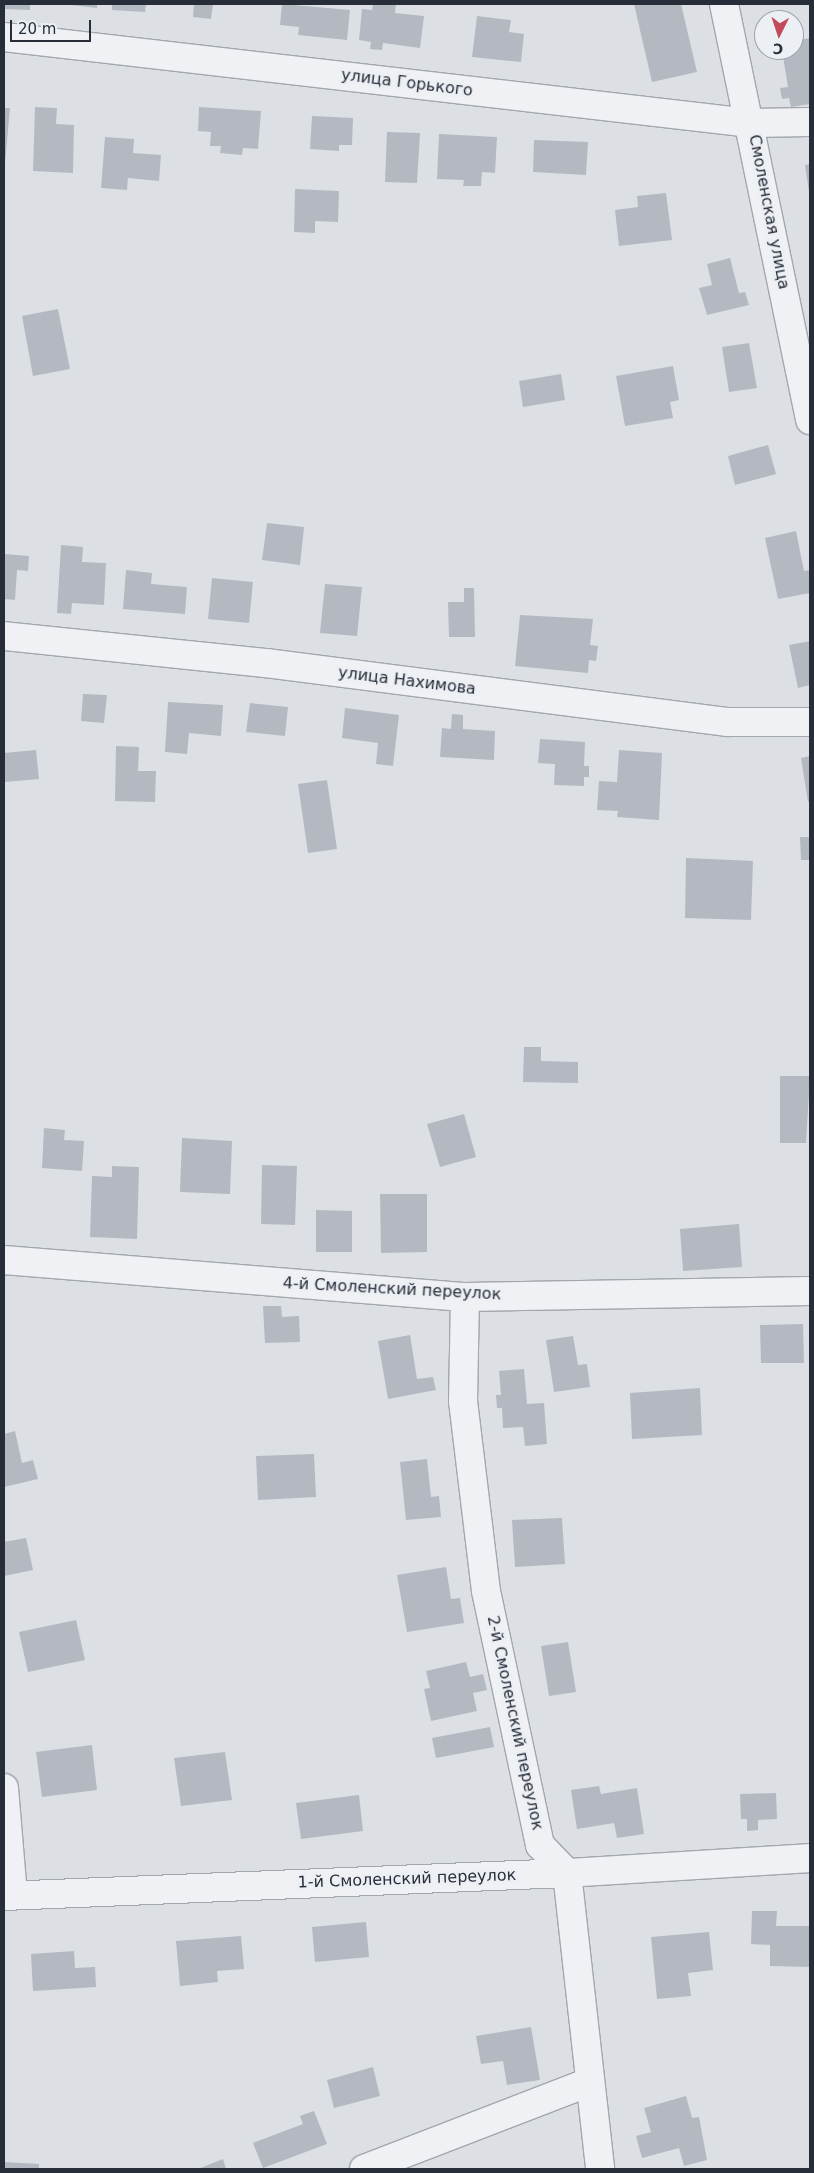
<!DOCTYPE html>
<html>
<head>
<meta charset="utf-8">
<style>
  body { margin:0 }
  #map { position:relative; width:814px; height:2173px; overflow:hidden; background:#dce0e5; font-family:"DejaVu Sans",sans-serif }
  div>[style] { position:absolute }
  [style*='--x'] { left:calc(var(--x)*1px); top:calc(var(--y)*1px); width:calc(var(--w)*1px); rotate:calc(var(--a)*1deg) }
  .building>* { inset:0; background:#b4b9c1 }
  .roads { filter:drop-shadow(1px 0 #a2a7ae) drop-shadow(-1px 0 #a2a7ae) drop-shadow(0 1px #a2a7ae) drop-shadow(0 -1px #a2a7ae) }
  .minor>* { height:28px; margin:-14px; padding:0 14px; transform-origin:14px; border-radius:14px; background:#eff1f4 }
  span { translate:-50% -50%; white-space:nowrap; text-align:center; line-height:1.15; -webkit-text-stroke:5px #eceff3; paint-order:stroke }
  .street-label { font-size:16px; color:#272e3a }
  .frame { position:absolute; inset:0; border:5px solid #272e3a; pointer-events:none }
  .north { position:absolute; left:754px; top:10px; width:50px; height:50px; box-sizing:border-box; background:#eceff3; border:1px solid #9da2a9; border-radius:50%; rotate:184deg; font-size:14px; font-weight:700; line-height:20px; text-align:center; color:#272e3a }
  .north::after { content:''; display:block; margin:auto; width:18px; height:22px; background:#c24a5a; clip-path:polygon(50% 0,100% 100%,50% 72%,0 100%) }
  .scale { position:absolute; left:10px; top:20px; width:81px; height:22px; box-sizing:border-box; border:2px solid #272e3a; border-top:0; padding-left:6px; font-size:15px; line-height:18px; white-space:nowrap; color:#272e3a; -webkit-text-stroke:4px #eceff3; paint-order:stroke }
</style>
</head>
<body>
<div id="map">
  <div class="building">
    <i style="clip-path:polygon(4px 4px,30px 4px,30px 10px,4px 9px)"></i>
    <i style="clip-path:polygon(63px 4px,97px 4px,97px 8px)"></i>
    <i style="clip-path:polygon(112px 4px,146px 4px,145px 12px,112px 10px)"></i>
    <i style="clip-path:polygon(194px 4px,213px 4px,211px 19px,193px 17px)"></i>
    <i style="clip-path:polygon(282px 4px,350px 10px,347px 40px,298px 35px,299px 27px,280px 25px)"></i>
    <i style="clip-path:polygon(373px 4px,396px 4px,395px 13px,424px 16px,420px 48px,383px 43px,382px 50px,370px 49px,371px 42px,359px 40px,362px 9px,372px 10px)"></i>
    <i style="clip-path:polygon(634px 4px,681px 4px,697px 72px,652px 82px)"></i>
    <i style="clip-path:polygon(477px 16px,511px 20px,509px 32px,524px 34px,521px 62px,472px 57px)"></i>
    <i style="clip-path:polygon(810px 38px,810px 104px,791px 107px,789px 98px,782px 99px,780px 88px,788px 87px,782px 50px,794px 50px,794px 41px)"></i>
    <i style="clip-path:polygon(35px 107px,57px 108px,56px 124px,74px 125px,73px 173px,33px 171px)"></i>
    <i style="clip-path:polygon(199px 107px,261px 111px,258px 149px,243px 148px,242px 155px,220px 153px,221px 146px,210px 146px,211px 132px,198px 131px)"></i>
    <i style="clip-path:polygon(4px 108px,10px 108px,5px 163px,4px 163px)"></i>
    <i style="clip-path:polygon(312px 116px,353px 118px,352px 145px,339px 145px,339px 151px,310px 149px)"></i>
    <i style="clip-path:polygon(387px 132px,420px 133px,417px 183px,385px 182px)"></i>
    <i style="clip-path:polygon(439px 134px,497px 137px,495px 173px,482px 172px,481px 186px,463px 186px,464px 180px,437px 179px)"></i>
    <i style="clip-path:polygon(105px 137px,134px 139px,133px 153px,161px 155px,159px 181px,128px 178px,127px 190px,101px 188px)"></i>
    <i style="clip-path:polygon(534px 140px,588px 142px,586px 175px,533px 172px)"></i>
    <i style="clip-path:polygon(810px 164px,810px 191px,809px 192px,805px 165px)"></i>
    <i style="clip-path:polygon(295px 189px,339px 191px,338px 222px,315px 221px,315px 233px,294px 232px)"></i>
    <i style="clip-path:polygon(666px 193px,672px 240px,619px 246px,615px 210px,638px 207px,637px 196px)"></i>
    <i style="clip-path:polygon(730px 258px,739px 293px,745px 292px,749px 305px,707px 315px,699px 288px,712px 285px,707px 264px)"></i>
    <i style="clip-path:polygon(58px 309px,70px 369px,33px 376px,22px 316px)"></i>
    <i style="clip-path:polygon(749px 343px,757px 388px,729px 392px,722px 347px)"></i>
    <i style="clip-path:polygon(673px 366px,679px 400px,670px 402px,673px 418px,625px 426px,616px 376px)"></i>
    <i style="clip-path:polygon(561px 374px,565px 400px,523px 407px,519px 381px)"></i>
    <i style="clip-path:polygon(768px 445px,776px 474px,735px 485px,728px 456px)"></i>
    <i style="clip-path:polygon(267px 523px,304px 527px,300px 565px,262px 560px)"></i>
    <i style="clip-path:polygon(796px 531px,804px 571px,810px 570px,810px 593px,778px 599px,765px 538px)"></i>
    <i style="clip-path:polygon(61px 545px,83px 547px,82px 562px,106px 563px,104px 605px,72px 603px,71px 614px,57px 613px)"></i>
    <i style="clip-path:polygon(4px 554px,29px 556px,28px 571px,17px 570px,15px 600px,4px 599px)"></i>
    <i style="clip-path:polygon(126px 570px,152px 573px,151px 584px,187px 587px,185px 614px,123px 609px)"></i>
    <i style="clip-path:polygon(212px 578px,253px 582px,249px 623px,208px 619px)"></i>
    <i style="clip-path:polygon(325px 584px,362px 587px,357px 636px,320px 633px)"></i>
    <i style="clip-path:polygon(464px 588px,474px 588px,475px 637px,449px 637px,448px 602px,464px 602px)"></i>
    <i style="clip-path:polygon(520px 615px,593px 619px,590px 645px,598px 646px,596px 661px,589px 660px,588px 673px,515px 666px)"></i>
    <i style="clip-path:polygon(810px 641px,810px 685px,798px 688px,789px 645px)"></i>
    <i style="clip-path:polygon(83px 694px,107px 695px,104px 723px,81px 721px)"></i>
    <i style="clip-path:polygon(168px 702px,223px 705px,221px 736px,189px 733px,187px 754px,165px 752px)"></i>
    <i style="clip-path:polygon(250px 703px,288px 707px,285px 736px,246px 732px)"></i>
    <i style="clip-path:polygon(345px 708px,399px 715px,393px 766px,376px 764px,378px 743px,342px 738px)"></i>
    <i style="clip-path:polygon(452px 714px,463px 715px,463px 729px,495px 731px,494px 760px,440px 757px,442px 728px,451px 729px)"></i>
    <i style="clip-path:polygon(540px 739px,585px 742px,584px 766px,589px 766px,589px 777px,584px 777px,584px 786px,554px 785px,555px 764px,538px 763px)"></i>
    <i style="clip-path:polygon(116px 746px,139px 747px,138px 771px,156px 771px,155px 802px,115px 801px)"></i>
    <i style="clip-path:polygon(36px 750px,39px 779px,4px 782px,4px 753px)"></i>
    <i style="clip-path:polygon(619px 750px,662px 753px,659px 820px,617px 817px,618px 811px,597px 810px,599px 781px,617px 782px)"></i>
    <i style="clip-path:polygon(810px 756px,810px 801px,808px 802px,801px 758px)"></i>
    <i style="clip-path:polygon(327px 780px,337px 849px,308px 853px,298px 784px)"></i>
    <i style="clip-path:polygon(800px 837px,810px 837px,810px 860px,801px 860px)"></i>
    <i style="clip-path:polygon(686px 858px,753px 861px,751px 920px,685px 918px)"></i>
    <i style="clip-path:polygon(524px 1047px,541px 1047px,541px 1061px,578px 1062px,578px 1083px,523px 1082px)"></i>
    <i style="clip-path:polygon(780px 1076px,810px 1076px,806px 1143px,780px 1143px)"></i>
    <i style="clip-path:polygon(464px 1114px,476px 1157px,440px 1167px,427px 1124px)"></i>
    <i style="clip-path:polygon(44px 1128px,65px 1130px,64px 1140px,84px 1141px,82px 1171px,42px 1168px)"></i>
    <i style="clip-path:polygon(182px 1138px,232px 1141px,230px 1194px,180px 1192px)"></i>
    <i style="clip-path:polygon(262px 1165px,297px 1166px,295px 1225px,261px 1224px)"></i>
    <i style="clip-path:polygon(112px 1166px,139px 1167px,137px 1239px,90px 1237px,92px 1176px,112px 1177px)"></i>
    <i style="clip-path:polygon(380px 1194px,427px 1194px,427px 1252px,381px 1253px)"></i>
    <i style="clip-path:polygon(316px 1210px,352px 1211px,352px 1252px,316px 1252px)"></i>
    <i style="clip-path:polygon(739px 1224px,742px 1267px,683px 1271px,680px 1229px)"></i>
    <i style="clip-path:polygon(263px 1306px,281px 1306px,282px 1317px,299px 1316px,300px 1342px,265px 1343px)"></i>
    <i style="clip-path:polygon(803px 1324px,804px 1363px,761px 1363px,760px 1325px)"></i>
    <i style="clip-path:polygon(410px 1335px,417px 1379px,433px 1377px,436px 1390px,388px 1399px,378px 1341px)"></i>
    <i style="clip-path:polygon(573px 1336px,578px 1365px,587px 1364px,590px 1387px,554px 1392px,546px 1340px)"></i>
    <i style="clip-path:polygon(524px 1369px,527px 1404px,544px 1403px,547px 1444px,525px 1446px,523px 1427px,503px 1428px,502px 1408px,497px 1408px,496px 1395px,501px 1395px,499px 1371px)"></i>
    <i style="clip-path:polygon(700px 1388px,702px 1435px,632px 1439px,630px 1393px)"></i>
    <i style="clip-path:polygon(15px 1431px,22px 1463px,33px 1460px,38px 1479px,4px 1487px,4px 1434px)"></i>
    <i style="clip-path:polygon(314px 1454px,316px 1497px,258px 1500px,256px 1456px)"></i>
    <i style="clip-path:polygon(427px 1459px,431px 1497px,439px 1496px,441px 1517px,406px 1520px,400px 1462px)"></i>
    <i style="clip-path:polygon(562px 1518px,565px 1564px,515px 1567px,512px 1520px)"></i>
    <i style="clip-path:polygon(26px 1538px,33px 1570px,4px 1576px,4px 1542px)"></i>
    <i style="clip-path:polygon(446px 1567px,451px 1599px,460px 1598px,464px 1623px,407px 1632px,397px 1575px)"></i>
    <i style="clip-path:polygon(76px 1620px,85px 1660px,28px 1672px,19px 1632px)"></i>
    <i style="clip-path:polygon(568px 1642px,576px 1692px,549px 1696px,541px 1646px)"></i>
    <i style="clip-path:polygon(466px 1662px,470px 1677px,483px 1674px,487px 1690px,473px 1693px,477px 1711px,431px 1721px,424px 1689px,430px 1688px,426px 1671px)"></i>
    <i style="clip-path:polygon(490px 1727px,494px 1747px,436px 1758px,432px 1738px)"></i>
    <i style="clip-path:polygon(92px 1745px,97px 1790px,42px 1797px,36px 1752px)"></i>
    <i style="clip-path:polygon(225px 1752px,232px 1800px,181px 1806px,174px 1758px)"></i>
    <i style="clip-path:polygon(599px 1786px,601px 1794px,637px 1788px,644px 1834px,617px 1838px,614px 1823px,577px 1829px,571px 1790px)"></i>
    <i style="clip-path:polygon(776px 1793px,777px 1819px,758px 1820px,758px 1830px,747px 1831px,747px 1819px,741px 1819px,740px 1794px)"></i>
    <i style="clip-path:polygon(359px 1795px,363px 1831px,301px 1839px,296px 1803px)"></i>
    <i style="clip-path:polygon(752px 1911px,777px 1911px,776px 1926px,810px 1926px,810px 1967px,770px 1966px,770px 1945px,751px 1944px)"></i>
    <i style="clip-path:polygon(366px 1922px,369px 1957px,315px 1962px,312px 1927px)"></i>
    <i style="clip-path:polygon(709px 1932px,713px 1970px,688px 1973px,691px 1996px,657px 1999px,651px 1937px)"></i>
    <i style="clip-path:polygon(241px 1936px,244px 1969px,217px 1971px,218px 1982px,180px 1986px,176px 1941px)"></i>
    <i style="clip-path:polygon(74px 1951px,75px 1968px,95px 1967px,96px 1987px,33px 1991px,31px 1954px)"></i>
    <i style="clip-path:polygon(531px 2027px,540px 2080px,507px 2085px,503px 2061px,481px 2064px,476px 2036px)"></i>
    <i style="clip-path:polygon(373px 2067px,380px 2096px,334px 2108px,327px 2080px)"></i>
    <i style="clip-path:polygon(686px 2096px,692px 2118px,699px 2117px,707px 2160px,684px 2166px,679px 2148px,642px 2158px,636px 2136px,651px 2132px,644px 2108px)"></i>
    <i style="clip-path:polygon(314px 2111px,327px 2144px,263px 2168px,253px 2143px,303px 2124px,300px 2116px)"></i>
    <i style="clip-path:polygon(223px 2159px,226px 2169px,198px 2169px)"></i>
    <i style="clip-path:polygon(4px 2162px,39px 2164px,39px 2169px,4px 2169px)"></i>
  </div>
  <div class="roads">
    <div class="minor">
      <i style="--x:724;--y:4;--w:425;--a:78.3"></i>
      <i style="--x:4;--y:37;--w:752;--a:6.57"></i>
      <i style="--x:751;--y:123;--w:59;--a:-1"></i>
      <i style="--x:4;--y:636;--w:263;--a:5.9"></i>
      <i style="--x:266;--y:663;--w:466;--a:7.3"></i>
      <i style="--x:728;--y:722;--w:82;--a:0"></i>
      <i style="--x:4;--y:1260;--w:462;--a:4.6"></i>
      <i style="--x:465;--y:1297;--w:345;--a:-1"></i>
      <i style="--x:465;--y:1297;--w:104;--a:91.1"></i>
      <i style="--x:463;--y:1401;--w:191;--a:83.1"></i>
      <i style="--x:486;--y:1591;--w:260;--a:78"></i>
      <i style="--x:540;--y:1845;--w:39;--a:46"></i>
      <i style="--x:567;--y:1873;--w:298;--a:83.6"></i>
      <i style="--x:4;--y:1788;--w:107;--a:85.2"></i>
      <i style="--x:4;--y:1896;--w:563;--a:-2.34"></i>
      <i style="--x:567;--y:1873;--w:243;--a:-3.5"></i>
      <i style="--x:364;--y:2169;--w:242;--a:-21.1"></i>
    </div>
  </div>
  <div class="street-label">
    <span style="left:407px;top:83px;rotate:7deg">улица Горького</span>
    <span style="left:769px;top:212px;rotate:79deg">Смоленская улица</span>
    <span style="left:407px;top:681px;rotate:7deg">улица Нахимова</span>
    <span style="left:392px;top:1289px;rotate:3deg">4-й Смоленский переулок</span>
    <span style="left:515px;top:1723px;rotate:78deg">2-й Смоленский переулок</span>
    <span style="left:407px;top:1879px;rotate:-2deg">1-й Смоленский переулок</span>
  </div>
  <div class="frame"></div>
  <div class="north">С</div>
  <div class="scale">20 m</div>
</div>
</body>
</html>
